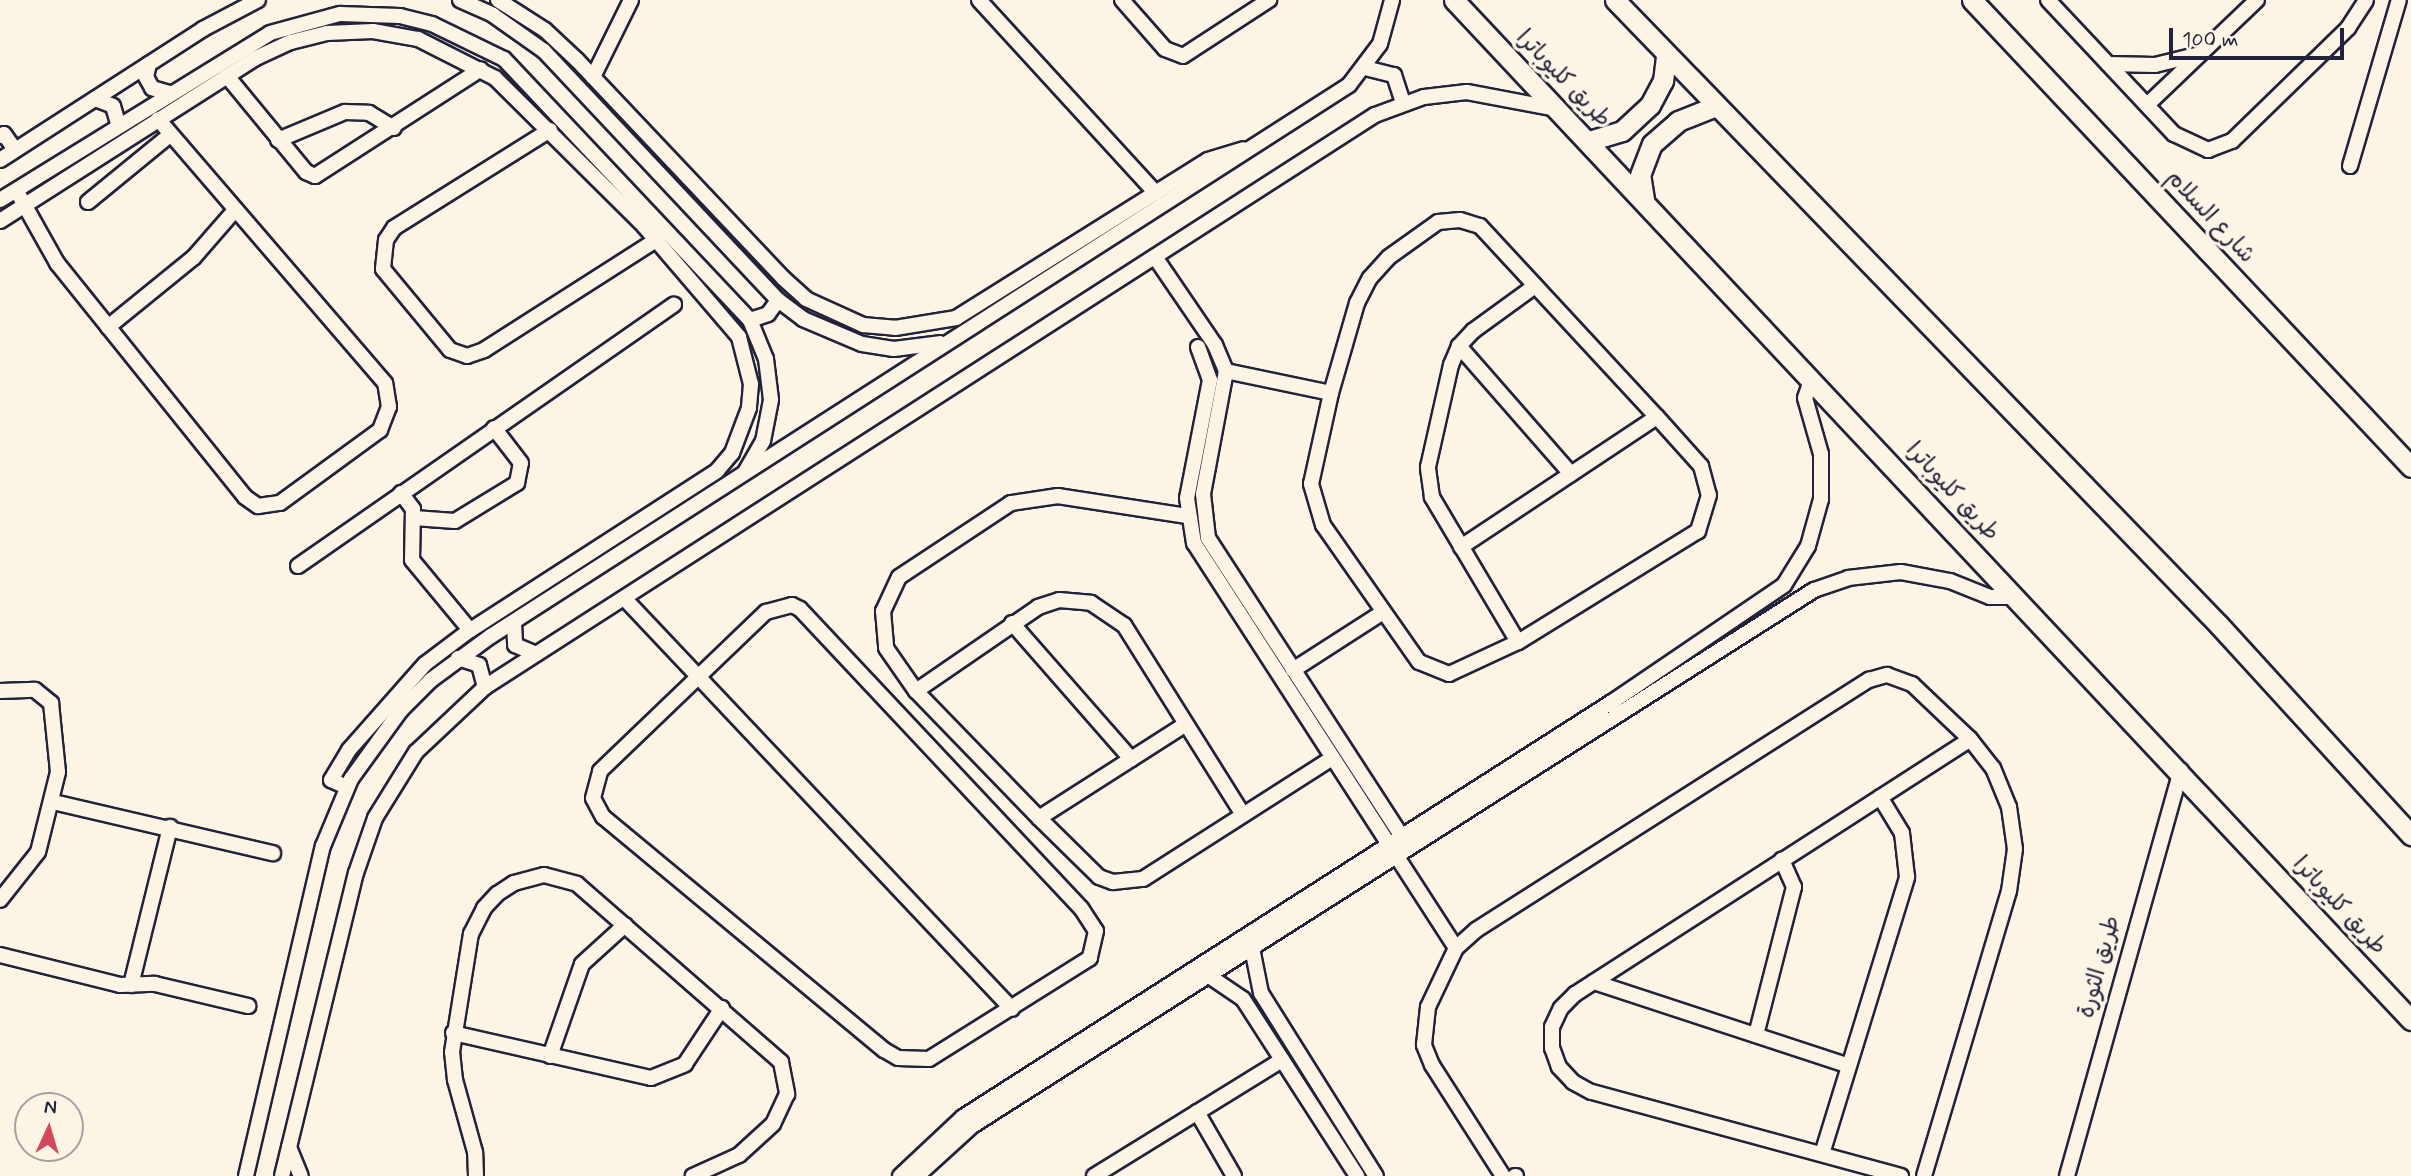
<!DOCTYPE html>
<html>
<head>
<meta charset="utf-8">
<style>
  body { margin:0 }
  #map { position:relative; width:2411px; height:1176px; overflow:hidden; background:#fcf5e5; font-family:Mynerve,"Playpen Sans Arabic",sans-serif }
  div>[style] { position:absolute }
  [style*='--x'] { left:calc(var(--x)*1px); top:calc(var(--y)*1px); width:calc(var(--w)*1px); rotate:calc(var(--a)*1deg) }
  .roads { filter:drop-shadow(2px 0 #22223b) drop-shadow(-2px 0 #22223b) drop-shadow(0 2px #22223b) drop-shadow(0 -2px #22223b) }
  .minor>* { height:14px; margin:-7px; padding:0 7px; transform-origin:7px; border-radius:7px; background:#fcf5e5 }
  .secondary>* { height:19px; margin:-9.5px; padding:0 9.5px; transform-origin:9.5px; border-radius:9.5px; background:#fcf5e5 }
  span { translate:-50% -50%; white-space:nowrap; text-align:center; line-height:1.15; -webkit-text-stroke:7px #fcf5e5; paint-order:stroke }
  .street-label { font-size:23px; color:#22223b }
  .north { position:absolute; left:14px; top:1092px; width:70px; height:70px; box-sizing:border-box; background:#fcf5e5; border:2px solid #a5a1a1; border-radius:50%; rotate:4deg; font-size:19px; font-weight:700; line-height:28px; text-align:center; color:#22223b }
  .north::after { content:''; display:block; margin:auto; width:24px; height:32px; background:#d1495b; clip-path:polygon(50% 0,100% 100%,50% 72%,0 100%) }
  .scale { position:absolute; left:2169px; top:28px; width:175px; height:32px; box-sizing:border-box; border:4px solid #22223b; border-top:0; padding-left:9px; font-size:21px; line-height:24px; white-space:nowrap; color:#22223b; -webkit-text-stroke:5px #fcf5e5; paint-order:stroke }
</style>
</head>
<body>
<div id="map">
  <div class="roads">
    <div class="minor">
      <i style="--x:460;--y:0;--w:36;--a:24"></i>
      <i style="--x:493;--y:15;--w:62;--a:35.2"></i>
      <i style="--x:544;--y:51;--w:342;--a:46.8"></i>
      <i style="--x:778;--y:300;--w:31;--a:37"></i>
      <i style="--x:803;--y:319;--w:64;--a:23"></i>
      <i style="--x:862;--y:344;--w:32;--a:9"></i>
      <i style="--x:894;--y:349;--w:46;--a:-7.4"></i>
      <i style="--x:498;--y:0;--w:56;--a:32.6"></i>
      <i style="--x:545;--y:30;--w:44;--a:43.2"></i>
      <i style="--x:577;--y:60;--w:300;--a:46.6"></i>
      <i style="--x:783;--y:278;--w:31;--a:42"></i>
      <i style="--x:806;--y:299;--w:63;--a:24.5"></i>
      <i style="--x:863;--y:325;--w:32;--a:5"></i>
      <i style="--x:895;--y:328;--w:62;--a:-9.3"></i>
      <i style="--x:956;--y:318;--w:297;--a:-32.1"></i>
      <i style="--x:1208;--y:160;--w:37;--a:-17"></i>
      <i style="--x:979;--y:0;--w:262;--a:47.5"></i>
      <i style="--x:1122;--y:0;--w:65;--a:48.7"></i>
      <i style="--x:1165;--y:49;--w:19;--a:21"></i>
      <i style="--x:1183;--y:56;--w:103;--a:-33.1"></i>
      <i style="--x:2048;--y:0;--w:184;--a:46.8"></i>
      <i style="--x:2174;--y:134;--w:38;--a:25"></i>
      <i style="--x:2208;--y:150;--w:26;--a:-21"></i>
      <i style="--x:2232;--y:141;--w:162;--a:-44.2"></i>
      <i style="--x:2348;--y:28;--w:33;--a:-57"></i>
      <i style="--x:149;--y:64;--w:13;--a:103"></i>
      <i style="--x:146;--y:77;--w:13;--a:61"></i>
      <i style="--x:152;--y:88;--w:19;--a:16"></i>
      <i style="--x:2108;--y:64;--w:47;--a:1.2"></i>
      <i style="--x:2155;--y:65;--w:42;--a:-13.7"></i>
      <i style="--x:1365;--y:68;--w:30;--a:14"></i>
      <i style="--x:1394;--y:75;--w:29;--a:72"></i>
      <i style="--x:227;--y:76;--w:124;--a:50.5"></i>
      <i style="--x:306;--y:172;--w:10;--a:24"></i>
      <i style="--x:315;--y:176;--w:197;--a:-32.8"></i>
      <i style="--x:593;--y:77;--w:86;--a:-63.7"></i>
      <i style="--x:95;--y:99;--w:19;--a:21"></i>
      <i style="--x:113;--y:106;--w:19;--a:74"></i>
      <i style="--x:2147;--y:105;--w:152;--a:-43.7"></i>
      <i style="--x:550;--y:130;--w:184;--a:147.9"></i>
      <i style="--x:394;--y:228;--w:14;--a:124"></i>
      <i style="--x:386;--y:240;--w:29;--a:96"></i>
      <i style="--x:383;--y:269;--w:105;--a:50.4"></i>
      <i style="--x:450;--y:350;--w:18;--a:19"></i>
      <i style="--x:467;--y:356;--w:18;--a:-19"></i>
      <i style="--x:484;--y:350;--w:204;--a:-32.6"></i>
      <i style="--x:0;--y:136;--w:4;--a:-27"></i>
      <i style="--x:4;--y:134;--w:19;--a:55"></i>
      <i style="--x:278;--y:140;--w:73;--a:-22.7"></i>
      <i style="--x:345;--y:112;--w:24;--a:2"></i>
      <i style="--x:369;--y:113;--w:29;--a:31"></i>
      <i style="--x:0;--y:160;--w:242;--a:-32.8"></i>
      <i style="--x:203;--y:29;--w:62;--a:-27.8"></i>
      <i style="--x:2350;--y:166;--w:173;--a:-73.6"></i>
      <i style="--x:20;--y:197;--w:76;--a:60.7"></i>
      <i style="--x:57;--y:263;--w:300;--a:51.2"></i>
      <i style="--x:245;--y:497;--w:16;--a:35"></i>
      <i style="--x:258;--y:506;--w:22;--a:-8"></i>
      <i style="--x:280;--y:503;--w:124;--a:-36.1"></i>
      <i style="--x:380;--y:430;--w:25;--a:-69"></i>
      <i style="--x:389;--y:407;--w:24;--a:-99"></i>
      <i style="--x:385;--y:383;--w:348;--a:-130.7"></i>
      <i style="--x:0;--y:200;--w:317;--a:-31.7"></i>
      <i style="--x:270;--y:33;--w:73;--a:-15.2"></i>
      <i style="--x:340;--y:14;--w:60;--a:1.9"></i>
      <i style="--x:400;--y:16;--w:33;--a:14"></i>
      <i style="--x:432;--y:24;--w:80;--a:25.9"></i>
      <i style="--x:504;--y:59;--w:359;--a:46.7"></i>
      <i style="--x:750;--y:320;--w:42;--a:67.7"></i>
      <i style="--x:766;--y:359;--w:41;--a:83"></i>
      <i style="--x:771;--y:400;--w:42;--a:101"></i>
      <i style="--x:763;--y:441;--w:36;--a:120"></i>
      <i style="--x:88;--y:202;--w:106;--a:-39.3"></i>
      <i style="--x:1460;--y:220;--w:21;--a:17"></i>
      <i style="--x:1480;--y:226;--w:260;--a:47.2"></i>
      <i style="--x:1657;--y:417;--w:66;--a:48.1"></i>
      <i style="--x:1701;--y:466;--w:30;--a:75"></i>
      <i style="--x:1709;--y:495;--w:38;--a:107"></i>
      <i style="--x:1698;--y:531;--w:211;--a:148.3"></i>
      <i style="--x:1518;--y:642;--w:76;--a:155.1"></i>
      <i style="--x:1449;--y:674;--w:32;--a:-158"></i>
      <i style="--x:1419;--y:662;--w:167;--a:-125"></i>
      <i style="--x:1323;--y:525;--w:43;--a:-106.3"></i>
      <i style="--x:1311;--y:484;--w:93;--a:-77.6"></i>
      <i style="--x:1331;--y:393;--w:94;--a:-73.9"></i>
      <i style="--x:1357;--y:303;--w:28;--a:-63"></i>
      <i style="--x:1370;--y:278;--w:28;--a:-48"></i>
      <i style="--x:1389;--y:257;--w:60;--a:-35.5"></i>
      <i style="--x:1438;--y:222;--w:22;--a:-5"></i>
      <i style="--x:0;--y:221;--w:303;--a:-32.5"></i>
      <i style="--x:256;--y:58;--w:38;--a:-25"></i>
      <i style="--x:291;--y:42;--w:37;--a:-14"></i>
      <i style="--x:327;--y:33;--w:46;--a:-2.5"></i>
      <i style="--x:373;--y:31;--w:46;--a:10.1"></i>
      <i style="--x:418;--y:39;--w:86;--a:26.9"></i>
      <i style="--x:495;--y:78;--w:210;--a:44.8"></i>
      <i style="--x:644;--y:226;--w:146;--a:49.4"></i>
      <i style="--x:739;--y:337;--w:49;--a:75.7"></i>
      <i style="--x:751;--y:384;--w:24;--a:95"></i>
      <i style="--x:749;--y:408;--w:48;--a:110.7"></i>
      <i style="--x:732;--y:453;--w:23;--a:130"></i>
      <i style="--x:717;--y:471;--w:294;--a:147.2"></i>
      <i style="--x:470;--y:630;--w:56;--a:142.9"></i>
      <i style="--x:425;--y:664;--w:115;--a:131.5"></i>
      <i style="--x:349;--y:750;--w:35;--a:121"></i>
      <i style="--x:331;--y:780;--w:17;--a:24"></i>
      <i style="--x:1155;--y:257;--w:107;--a:55.7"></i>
      <i style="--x:1215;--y:345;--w:28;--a:67"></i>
      <i style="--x:1226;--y:371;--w:125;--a:100.6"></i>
      <i style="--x:1203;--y:494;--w:44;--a:83.5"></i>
      <i style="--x:1208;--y:538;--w:365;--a:57"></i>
      <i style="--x:750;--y:320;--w:19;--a:-18"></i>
      <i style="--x:768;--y:314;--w:17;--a:-54"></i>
      <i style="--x:108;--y:327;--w:111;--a:-39.1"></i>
      <i style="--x:194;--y:257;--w:62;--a:-48.9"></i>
      <i style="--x:1459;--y:346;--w:170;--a:48.8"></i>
      <i style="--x:1198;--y:347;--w:35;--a:70"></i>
      <i style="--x:1210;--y:380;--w:120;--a:101"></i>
      <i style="--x:1187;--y:498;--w:46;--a:81.2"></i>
      <i style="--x:1194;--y:543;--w:482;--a:57.1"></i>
      <i style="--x:1226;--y:371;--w:107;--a:11.8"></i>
      <i style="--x:401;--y:493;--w:20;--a:53"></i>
      <i style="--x:413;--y:509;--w:51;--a:91.1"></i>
      <i style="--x:412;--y:560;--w:91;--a:50.4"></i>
      <i style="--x:1187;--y:516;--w:131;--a:-171.2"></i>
      <i style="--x:1058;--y:496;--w:48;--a:171.5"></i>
      <i style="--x:1011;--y:503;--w:134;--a:146.5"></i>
      <i style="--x:899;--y:577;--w:38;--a:115"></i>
      <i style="--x:883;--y:611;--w:37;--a:85"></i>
      <i style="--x:886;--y:648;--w:52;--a:55.1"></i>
      <i style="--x:916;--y:691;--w:177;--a:45.9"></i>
      <i style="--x:1039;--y:818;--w:84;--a:44.5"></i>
      <i style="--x:1099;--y:877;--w:15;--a:20"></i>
      <i style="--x:1113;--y:882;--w:30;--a:-6"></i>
      <i style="--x:1143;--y:879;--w:224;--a:-32.6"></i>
      <i style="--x:414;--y:518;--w:41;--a:4.2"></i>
      <i style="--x:455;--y:521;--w:73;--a:-31.5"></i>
      <i style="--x:517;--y:483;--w:20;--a:-79"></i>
      <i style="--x:521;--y:463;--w:44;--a:-127.6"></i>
      <i style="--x:1461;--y:547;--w:235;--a:-33.6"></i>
      <i style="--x:298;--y:566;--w:458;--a:-34.8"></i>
      <i style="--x:624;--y:598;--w:565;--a:46.65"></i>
      <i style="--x:792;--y:605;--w:9;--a:27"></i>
      <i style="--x:800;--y:609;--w:410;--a:46.8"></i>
      <i style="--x:1081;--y:908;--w:27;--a:57"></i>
      <i style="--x:1096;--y:931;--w:28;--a:103"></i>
      <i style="--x:1090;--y:958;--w:190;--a:147.9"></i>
      <i style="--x:929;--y:1059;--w:31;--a:-178"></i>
      <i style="--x:898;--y:1058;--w:16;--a:-150"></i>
      <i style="--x:884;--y:1050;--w:365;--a:-140.3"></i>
      <i style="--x:603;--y:817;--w:21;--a:-118"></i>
      <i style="--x:593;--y:798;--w:28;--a:-75"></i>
      <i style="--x:600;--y:771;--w:230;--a:-43.8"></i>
      <i style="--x:766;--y:612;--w:27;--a:-15"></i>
      <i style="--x:514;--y:623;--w:22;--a:87"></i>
      <i style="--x:515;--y:645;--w:23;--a:23"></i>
      <i style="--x:1012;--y:623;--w:181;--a:48.8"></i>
      <i style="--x:1518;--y:642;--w:169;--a:-120.7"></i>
      <i style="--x:1432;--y:497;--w:30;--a:-98"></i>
      <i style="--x:1428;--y:467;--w:105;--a:-77.3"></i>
      <i style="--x:1451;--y:365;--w:21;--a:-67"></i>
      <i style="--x:1459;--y:346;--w:21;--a:-47"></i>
      <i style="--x:1473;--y:331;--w:77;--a:-36"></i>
      <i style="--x:458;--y:658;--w:22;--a:18"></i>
      <i style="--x:479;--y:665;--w:23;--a:75"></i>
      <i style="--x:1293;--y:670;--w:107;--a:-32.8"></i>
      <i style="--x:0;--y:691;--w:35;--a:-2"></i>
      <i style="--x:35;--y:690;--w:21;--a:39"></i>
      <i style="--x:51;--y:703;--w:69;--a:84.2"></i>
      <i style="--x:58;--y:772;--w:82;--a:104"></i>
      <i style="--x:38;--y:852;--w:61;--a:128.4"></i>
      <i style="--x:916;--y:691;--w:148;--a:-34.5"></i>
      <i style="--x:1038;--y:607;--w:22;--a:-18"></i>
      <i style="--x:1059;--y:600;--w:32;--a:5"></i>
      <i style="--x:1091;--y:603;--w:40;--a:34"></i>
      <i style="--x:1124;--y:625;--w:224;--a:57.9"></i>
      <i style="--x:53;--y:802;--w:226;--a:13.1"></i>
      <i style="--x:1039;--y:818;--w:174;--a:-32.6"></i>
      <i style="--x:1252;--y:948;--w:46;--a:78.7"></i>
      <i style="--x:1261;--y:993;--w:216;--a:57.9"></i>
      <i style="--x:0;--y:955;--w:124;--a:14"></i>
      <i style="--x:120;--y:985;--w:35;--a:-2"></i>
      <i style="--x:155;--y:984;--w:96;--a:13.3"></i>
      <i style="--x:1209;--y:976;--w:41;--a:34.1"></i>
      <i style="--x:1243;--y:999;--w:211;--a:57.2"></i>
      <i style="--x:1594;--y:982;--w:268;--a:18.2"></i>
      <i style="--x:131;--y:985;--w:163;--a:-76.1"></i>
      <i style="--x:453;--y:1033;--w:203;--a:12.8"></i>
      <i style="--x:651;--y:1078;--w:37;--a:-22"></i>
      <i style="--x:685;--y:1064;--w:67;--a:-56.5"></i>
      <i style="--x:1756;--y:1035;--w:153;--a:-75.6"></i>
      <i style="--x:1794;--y:887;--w:30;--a:-114"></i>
      <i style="--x:550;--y:1056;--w:97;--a:-70.8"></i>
      <i style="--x:582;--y:964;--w:58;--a:-42.2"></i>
      <i style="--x:1197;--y:1112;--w:74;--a:60"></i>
      <i style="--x:289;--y:1147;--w:31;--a:68"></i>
      <i style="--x:1822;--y:1154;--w:290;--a:-72.9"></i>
      <i style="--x:1907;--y:877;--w:44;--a:-96.5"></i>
      <i style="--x:1902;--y:833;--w:42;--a:-121.4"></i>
      <i style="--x:246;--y:1176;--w:339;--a:-76.9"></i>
      <i style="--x:323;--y:846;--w:73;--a:-67.3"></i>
      <i style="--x:351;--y:779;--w:85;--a:-54.1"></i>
      <i style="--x:401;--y:710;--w:42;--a:-45"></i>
      <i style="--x:431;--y:680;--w:74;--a:-36.3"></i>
      <i style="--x:491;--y:636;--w:1020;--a:-32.71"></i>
      <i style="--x:1349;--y:85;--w:51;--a:-52.9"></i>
      <i style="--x:1380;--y:44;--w:46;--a:-74.7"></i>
      <i style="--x:282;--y:1176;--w:312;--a:-76.3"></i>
      <i style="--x:356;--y:873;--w:58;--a:-70.9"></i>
      <i style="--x:375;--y:818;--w:78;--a:-58.2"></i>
      <i style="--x:416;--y:752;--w:95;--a:-43.3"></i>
      <i style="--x:485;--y:687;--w:1058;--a:-32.73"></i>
      <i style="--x:1375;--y:115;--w:52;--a:-20.2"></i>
      <i style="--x:1424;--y:97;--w:43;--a:-6.6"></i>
      <i style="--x:1467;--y:92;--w:92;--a:10.7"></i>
      <i style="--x:476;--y:1176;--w:24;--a:-92"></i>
      <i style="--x:475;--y:1152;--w:75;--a:-105.5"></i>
      <i style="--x:455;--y:1080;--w:28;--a:-96"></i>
      <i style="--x:452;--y:1052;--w:120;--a:-80.9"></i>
      <i style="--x:471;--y:934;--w:29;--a:-63"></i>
      <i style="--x:484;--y:908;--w:19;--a:-47"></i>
      <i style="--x:497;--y:894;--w:20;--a:-33"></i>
      <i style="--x:514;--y:883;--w:31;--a:-15"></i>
      <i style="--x:544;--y:875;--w:34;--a:15"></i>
      <i style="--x:577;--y:884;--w:271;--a:41.1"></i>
      <i style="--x:781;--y:1062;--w:33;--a:79"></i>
      <i style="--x:787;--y:1094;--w:33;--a:115"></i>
      <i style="--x:773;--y:1124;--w:46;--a:137.6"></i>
      <i style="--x:739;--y:1155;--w:51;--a:155.5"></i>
      <i style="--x:900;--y:1176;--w:86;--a:-43.1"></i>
      <i style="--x:963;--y:1117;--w:770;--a:-32.6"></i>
      <i style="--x:1612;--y:702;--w:208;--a:-34.2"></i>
      <i style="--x:1784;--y:585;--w:46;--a:-58.4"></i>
      <i style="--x:1808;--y:546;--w:49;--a:-74.5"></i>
      <i style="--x:1821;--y:499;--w:45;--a:-90"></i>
      <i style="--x:1821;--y:454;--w:58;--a:-105.9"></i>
      <i style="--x:1805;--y:398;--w:21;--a:-71"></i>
      <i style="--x:917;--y:1176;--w:74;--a:-42.3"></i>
      <i style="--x:972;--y:1126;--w:998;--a:-32.48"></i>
      <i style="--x:1814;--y:590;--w:36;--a:-19"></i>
      <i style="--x:1848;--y:578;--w:53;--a:-6.5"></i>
      <i style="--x:1901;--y:572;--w:50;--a:10.4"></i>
      <i style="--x:1950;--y:581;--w:43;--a:21.8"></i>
      <i style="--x:1990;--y:597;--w:27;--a:0"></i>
      <i style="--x:1094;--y:1176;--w:221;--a:-31.7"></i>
      <i style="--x:1503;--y:1176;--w:132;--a:-122.6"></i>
      <i style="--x:1432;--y:1065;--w:22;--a:-112"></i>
      <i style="--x:1424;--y:1045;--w:38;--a:-84"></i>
      <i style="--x:1428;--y:1007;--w:65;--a:-64.6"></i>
      <i style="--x:1456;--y:948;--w:27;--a:-42"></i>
      <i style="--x:1476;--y:930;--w:466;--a:-32.5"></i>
      <i style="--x:1869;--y:680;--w:19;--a:-16"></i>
      <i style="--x:1887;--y:675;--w:27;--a:20"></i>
      <i style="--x:1912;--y:684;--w:80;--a:43.5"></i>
      <i style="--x:1970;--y:739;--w:37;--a:52"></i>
      <i style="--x:1993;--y:768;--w:42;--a:67.7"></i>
      <i style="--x:2009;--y:807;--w:42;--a:81.9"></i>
      <i style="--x:2015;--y:849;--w:42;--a:98.1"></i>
      <i style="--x:2009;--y:891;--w:297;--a:106.6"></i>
      <i style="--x:1515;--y:1176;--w:1;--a:0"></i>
      <i style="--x:1901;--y:1176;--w:321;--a:-164.8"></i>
      <i style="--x:1591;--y:1092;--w:21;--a:-151"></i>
      <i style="--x:1573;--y:1082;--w:21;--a:-133"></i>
      <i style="--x:1559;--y:1067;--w:20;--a:-110"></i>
      <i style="--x:1552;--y:1048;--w:21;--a:-90"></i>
      <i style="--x:1552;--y:1027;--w:21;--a:-65"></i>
      <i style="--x:1561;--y:1008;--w:20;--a:-45"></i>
      <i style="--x:1575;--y:994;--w:470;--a:-32.8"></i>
      <i style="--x:2067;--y:1176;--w:421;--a:-74.3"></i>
    </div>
    <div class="secondary">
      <i style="--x:1454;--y:0;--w:1399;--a:46.83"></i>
      <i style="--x:1615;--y:0;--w:869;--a:45.98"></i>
      <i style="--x:2219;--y:625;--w:285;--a:47.6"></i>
      <i style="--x:1972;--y:0;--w:641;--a:46.77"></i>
      <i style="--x:1589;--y:141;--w:34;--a:-17"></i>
      <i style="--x:1622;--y:131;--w:38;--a:-43"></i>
      <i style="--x:1650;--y:105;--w:27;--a:-62"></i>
      <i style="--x:1663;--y:81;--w:26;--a:-83"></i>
      <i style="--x:1644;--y:199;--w:24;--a:-99"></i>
      <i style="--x:1640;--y:175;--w:33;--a:-69"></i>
      <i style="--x:1652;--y:144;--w:35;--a:-41"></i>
      <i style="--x:1678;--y:121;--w:41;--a:-21.5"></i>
    </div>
  </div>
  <div class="street-label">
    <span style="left:1563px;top:79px;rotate:46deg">طريق كليوباترا</span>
    <span style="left:2210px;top:217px;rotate:47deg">شارع السلام</span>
    <span style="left:1952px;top:492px;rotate:47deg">طريق كليوباترا</span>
    <span style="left:2339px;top:906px;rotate:47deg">طريق كليوباترا</span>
    <span style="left:2100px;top:967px;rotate:-75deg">طريق الثورة</span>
  </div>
  <div class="north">N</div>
  <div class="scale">100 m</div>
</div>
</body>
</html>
